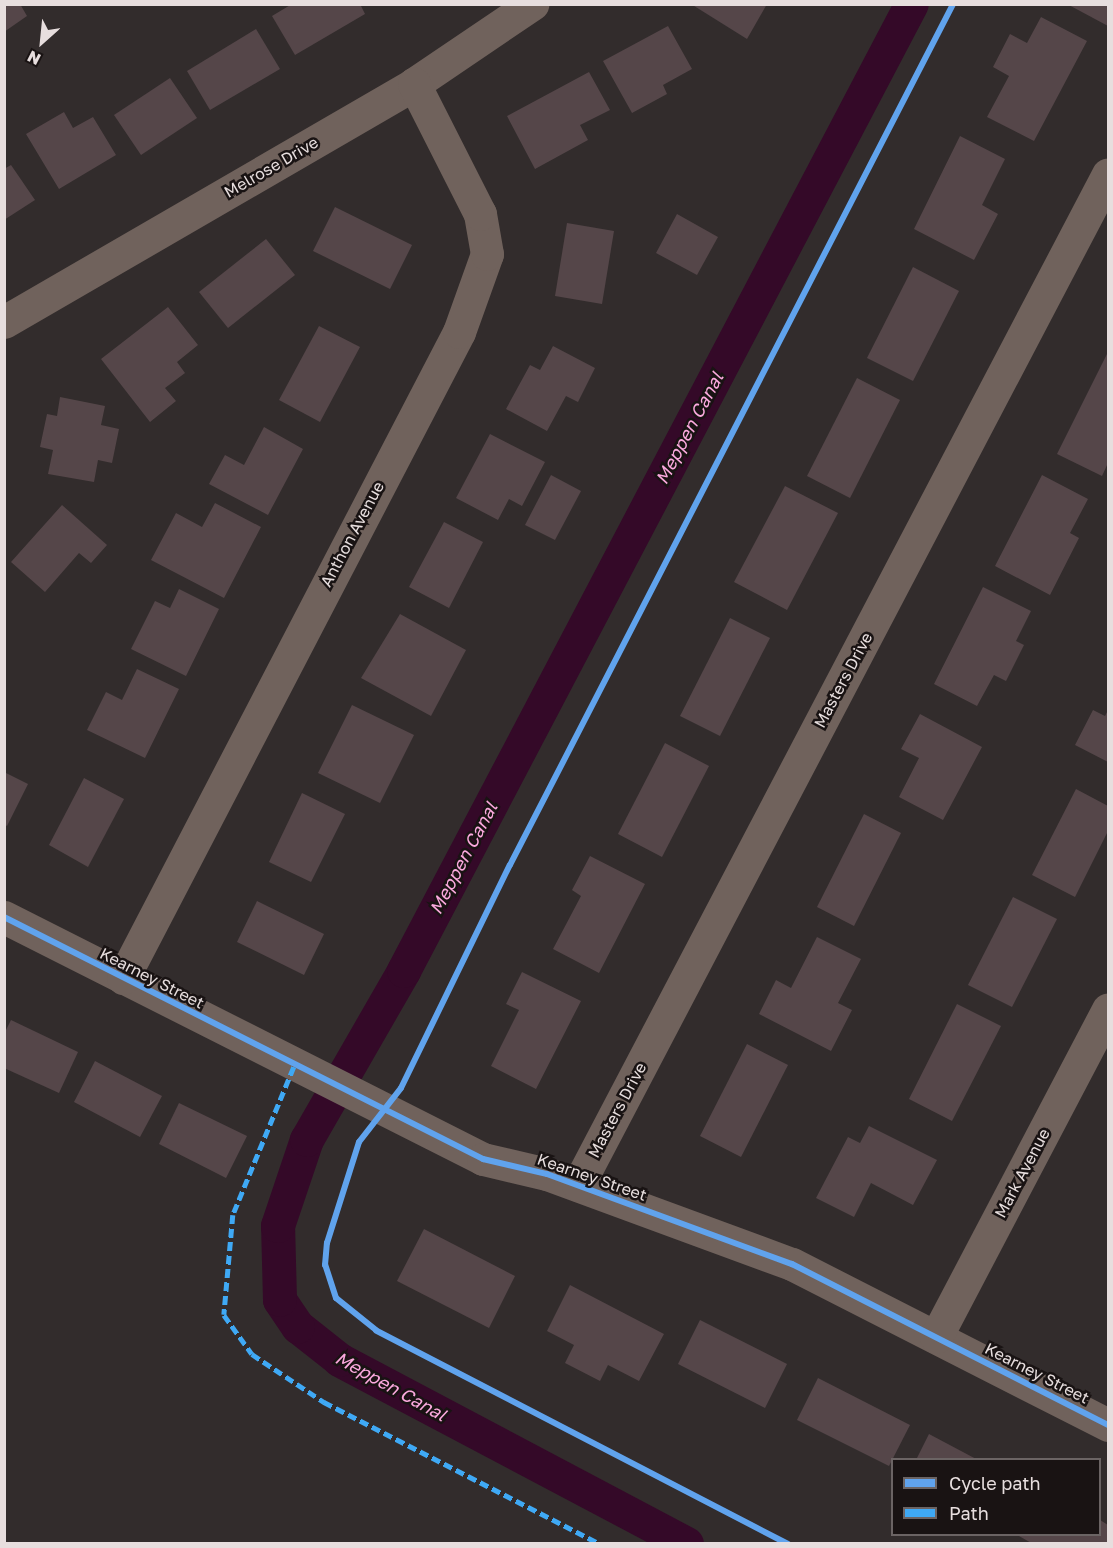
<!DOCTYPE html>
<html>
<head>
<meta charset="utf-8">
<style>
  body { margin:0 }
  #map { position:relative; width:1113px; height:1548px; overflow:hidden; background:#322c2c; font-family:"Golos Text",sans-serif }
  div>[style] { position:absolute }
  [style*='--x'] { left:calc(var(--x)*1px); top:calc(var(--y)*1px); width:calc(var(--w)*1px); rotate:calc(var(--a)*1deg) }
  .canal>* { height:34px; margin:-17px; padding:0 17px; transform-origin:17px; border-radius:17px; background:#340928 }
  .building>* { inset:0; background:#554649 }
  .street>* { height:33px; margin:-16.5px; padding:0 16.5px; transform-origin:16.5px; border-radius:16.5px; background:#70625c }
  .quiet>* { height:4.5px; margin-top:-2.25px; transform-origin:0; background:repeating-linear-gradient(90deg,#3fa9f5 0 9px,transparent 0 13.5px) }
  .cycleway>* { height:6px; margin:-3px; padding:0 3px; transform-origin:3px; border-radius:3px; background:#60a3ed }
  span { translate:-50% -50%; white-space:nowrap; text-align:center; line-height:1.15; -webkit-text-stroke:5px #191313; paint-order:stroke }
  .street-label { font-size:16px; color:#e7dede }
  .water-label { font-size:18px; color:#fba9de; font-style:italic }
  .frame { position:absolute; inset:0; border:6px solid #e7dede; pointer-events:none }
  .legend { position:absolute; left:891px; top:1458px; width:210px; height:78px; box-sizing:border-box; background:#191313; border:2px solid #6b6464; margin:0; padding:8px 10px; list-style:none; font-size:18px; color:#e7dede }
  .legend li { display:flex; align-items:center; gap:12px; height:30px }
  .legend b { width:30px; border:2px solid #6b6464 }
  .north { position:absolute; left:12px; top:12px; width:60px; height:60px; -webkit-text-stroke:4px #191313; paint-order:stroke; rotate:207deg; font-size:16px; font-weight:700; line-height:24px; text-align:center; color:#e7dede }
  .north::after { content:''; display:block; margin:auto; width:21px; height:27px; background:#e7dede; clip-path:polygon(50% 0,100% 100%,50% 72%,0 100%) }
</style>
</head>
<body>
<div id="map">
  <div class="canal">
    <i style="--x:687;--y:1544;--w:393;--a:-152.1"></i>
    <i style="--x:340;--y:1360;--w:53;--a:-141.8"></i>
    <i style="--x:298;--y:1327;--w:32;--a:-124"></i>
    <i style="--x:280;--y:1300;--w:74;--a:-91.5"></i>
    <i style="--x:278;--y:1226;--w:91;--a:-71.4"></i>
    <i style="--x:307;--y:1140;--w:195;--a:-60.1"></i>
    <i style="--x:404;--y:971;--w:1092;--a:-62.29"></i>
  </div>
  <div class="building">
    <i style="clip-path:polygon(4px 4px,20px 4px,27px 16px,4px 32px)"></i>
    <i style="clip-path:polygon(292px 4px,360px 4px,365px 14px,295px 55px,272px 16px)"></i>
    <i style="clip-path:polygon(691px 4px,767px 4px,747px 39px)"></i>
    <i style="clip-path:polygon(1067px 4px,1108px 4px,1108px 26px)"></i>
    <i style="clip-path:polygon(1041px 17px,1087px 41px,1034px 141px,987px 117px,1009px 76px,993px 67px,1010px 34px,1027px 43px)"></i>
    <i style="clip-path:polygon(668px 26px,692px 69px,663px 85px,667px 94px,632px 113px,603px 61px)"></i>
    <i style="clip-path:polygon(256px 29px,280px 69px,210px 110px,187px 71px)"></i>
    <i style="clip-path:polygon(589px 72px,610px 110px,580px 125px,588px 140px,535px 169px,507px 116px)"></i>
    <i style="clip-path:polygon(170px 78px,197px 118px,141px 155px,114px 115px)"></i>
    <i style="clip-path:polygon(64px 112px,73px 128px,93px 117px,116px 155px,59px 189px,26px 134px)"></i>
    <i style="clip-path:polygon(960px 136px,1005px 159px,982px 205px,998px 214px,974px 260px,914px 229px)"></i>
    <i style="clip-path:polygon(11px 165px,35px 200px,4px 220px,4px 169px)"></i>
    <i style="clip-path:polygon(335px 207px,412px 245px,390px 289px,313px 251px)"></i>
    <i style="clip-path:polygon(677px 214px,718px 237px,697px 275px,656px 253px)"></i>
    <i style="clip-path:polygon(567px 223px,614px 231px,602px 304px,555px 296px)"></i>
    <i style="clip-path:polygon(266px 239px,295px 275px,228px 328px,199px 292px)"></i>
    <i style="clip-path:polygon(913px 267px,959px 291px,913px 381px,867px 358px)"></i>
    <i style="clip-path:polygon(168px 307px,198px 345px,177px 362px,185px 373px,165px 388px,176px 401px,150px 422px,101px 359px)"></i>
    <i style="clip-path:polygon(319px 326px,360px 347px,320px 422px,279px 400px)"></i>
    <i style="clip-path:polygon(553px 346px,595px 368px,578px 402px,566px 396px,547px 431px,506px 409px,530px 365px,540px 370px)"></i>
    <i style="clip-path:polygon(1108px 352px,1108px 463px,1102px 476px,1057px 454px)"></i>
    <i style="clip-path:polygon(857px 378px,900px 400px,850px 498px,807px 476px)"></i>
    <i style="clip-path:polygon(60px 397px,105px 406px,101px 425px,119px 429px,112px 463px,98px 460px,94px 482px,48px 474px,53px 450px,40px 447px,47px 414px,57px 416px)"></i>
    <i style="clip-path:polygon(264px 427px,303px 449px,268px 515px,209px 484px,225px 455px,244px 465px)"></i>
    <i style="clip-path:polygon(490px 434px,545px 462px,522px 506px,509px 499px,498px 520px,456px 498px)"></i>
    <i style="clip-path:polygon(551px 475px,581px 491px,555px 540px,525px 525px)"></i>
    <i style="clip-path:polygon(1042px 475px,1088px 499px,1070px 533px,1079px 538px,1050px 595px,995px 566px)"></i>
    <i style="clip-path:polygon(785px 486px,838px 513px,787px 610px,734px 582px)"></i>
    <i style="clip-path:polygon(215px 503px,261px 527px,224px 598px,151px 560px,176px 513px,202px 527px)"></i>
    <i style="clip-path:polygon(62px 505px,107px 545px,91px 563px,79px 553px,45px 592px,11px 562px)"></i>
    <i style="clip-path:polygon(444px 522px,483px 542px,449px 608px,409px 587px)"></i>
    <i style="clip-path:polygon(983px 587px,1031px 611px,1016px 641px,1024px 645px,1006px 681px,994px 675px,977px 706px,934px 684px)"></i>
    <i style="clip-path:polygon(179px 589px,219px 609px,186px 676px,131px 649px,155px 601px,170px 608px)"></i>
    <i style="clip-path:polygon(400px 614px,466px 650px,431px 716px,361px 678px)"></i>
    <i style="clip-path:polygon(730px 618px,770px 638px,720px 736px,680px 716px)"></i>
    <i style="clip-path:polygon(137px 669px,179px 689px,145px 758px,87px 730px,106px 692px,122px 700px)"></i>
    <i style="clip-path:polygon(352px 705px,414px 735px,380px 803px,318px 773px)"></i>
    <i style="clip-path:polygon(1093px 710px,1105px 716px,1108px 710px,1108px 762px,1075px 745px)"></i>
    <i style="clip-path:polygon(920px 714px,982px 747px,943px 820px,899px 797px,919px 758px,901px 749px)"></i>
    <i style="clip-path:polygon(665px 743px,709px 766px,662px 857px,618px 834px)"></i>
    <i style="clip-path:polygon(4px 772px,28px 784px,7px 826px,4px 824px)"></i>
    <i style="clip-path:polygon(84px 778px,124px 799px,88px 867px,49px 845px)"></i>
    <i style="clip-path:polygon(1076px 789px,1108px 806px,1108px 831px,1075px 897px,1032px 875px)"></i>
    <i style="clip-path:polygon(302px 793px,345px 814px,311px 882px,269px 862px)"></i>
    <i style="clip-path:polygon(864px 814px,901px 833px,854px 926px,817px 907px)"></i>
    <i style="clip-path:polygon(590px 856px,645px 884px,599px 973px,553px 949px,581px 896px,572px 890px)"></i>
    <i style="clip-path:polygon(1013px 897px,1057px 919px,1012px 1007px,968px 985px)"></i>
    <i style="clip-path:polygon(257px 901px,324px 934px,304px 975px,237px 942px)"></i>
    <i style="clip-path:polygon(817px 937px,861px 959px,838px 1003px,852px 1010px,831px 1051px,759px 1014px,776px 980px,791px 988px)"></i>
    <i style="clip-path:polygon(522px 972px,581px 1001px,536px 1089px,491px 1066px,519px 1010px,506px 1004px)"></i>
    <i style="clip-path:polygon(957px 1004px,1001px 1026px,952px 1121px,909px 1099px)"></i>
    <i style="clip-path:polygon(11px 1020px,78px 1052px,59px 1093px,4px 1068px,4px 1034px)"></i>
    <i style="clip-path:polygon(747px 1044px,788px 1065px,741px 1157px,700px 1136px)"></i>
    <i style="clip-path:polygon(95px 1061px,162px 1096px,140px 1137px,74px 1102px)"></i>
    <i style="clip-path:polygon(179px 1103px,247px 1136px,226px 1178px,159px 1144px)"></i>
    <i style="clip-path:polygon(869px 1126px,937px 1160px,913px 1205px,871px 1183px,854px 1217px,816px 1198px,848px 1137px,860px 1143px)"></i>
    <i style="clip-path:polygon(424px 1229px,515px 1276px,489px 1328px,397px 1281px)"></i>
    <i style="clip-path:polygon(570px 1285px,664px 1334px,639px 1381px,608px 1365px,600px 1381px,565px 1363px,574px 1345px,547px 1331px)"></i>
    <i style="clip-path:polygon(700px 1320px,787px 1364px,765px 1408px,678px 1364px)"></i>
    <i style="clip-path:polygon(818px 1378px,910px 1425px,889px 1466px,797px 1420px)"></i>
    <i style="clip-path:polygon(929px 1434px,978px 1460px,916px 1460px)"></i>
    <i style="clip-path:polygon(1100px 1520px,1108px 1525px,1108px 1544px,1033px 1544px,1019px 1536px,1100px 1534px)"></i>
  </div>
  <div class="street">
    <i style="--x:4;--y:322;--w:474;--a:-30.1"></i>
    <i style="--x:414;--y:84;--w:143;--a:-34.1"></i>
    <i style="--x:4;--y:917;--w:537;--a:26.8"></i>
    <i style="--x:483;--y:1159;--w:66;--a:13.2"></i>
    <i style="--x:547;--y:1174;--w:261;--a:20.2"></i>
    <i style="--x:792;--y:1264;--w:355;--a:27"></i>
    <i style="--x:123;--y:978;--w:728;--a:-62.52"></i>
    <i style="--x:459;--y:332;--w:83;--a:-70.3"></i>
    <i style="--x:487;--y:254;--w:41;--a:-99.9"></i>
    <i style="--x:480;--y:214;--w:146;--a:-116.9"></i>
    <i style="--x:578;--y:1185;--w:1141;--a:-62.33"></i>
    <i style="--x:936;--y:1337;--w:370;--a:-62.3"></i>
  </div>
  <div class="quiet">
    <i style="--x:294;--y:1067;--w:160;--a:112.4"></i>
    <i style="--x:233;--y:1215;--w:100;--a:95.1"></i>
    <i style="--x:224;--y:1315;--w:48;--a:54.3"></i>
    <i style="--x:252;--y:1354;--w:87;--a:33.7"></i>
    <i style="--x:324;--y:1402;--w:310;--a:27.2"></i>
  </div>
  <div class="cycleway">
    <i style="--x:4;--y:917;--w:537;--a:26.8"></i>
    <i style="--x:483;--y:1159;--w:66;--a:13.2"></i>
    <i style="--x:547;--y:1174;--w:261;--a:20.2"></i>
    <i style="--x:792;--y:1264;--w:355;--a:27"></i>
    <i style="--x:788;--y:1544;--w:464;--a:-152.6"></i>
    <i style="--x:376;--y:1330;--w:51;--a:-141.3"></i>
    <i style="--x:336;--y:1298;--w:35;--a:-108"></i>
    <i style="--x:325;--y:1265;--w:22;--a:-85"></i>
    <i style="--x:327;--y:1243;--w:106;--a:-72.4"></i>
    <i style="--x:359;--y:1142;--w:68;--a:-52.1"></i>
    <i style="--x:401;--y:1088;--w:248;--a:-64"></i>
    <i style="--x:510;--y:865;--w:968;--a:-62.77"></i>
  </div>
  <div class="street-label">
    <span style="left:271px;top:167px;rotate:-30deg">Melrose Drive</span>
    <span style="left:352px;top:534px;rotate:-62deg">Anthon Avenue</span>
    <span style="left:843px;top:680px;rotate:-62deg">Masters Drive</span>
    <span style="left:152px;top:978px;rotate:27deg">Kearney Street</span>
    <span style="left:617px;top:1110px;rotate:-62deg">Masters Drive</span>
    <span style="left:1022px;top:1173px;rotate:-62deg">Mark Avenue</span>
    <span style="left:592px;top:1177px;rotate:19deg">Kearney Street</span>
    <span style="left:1037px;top:1373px;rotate:27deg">Kearney Street</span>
  </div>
  <div class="water-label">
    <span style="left:689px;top:428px;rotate:-62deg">Meppen Canal</span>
    <span style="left:463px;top:858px;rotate:-62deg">Meppen Canal</span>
    <span style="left:391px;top:1386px;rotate:29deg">Meppen Canal</span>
  </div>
  <div class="frame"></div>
  <ul class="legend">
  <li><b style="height:8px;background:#60a3ed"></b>Cycle path</li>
  <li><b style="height:8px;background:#3fa9f5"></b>Path</li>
  </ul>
  <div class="north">N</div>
</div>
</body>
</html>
